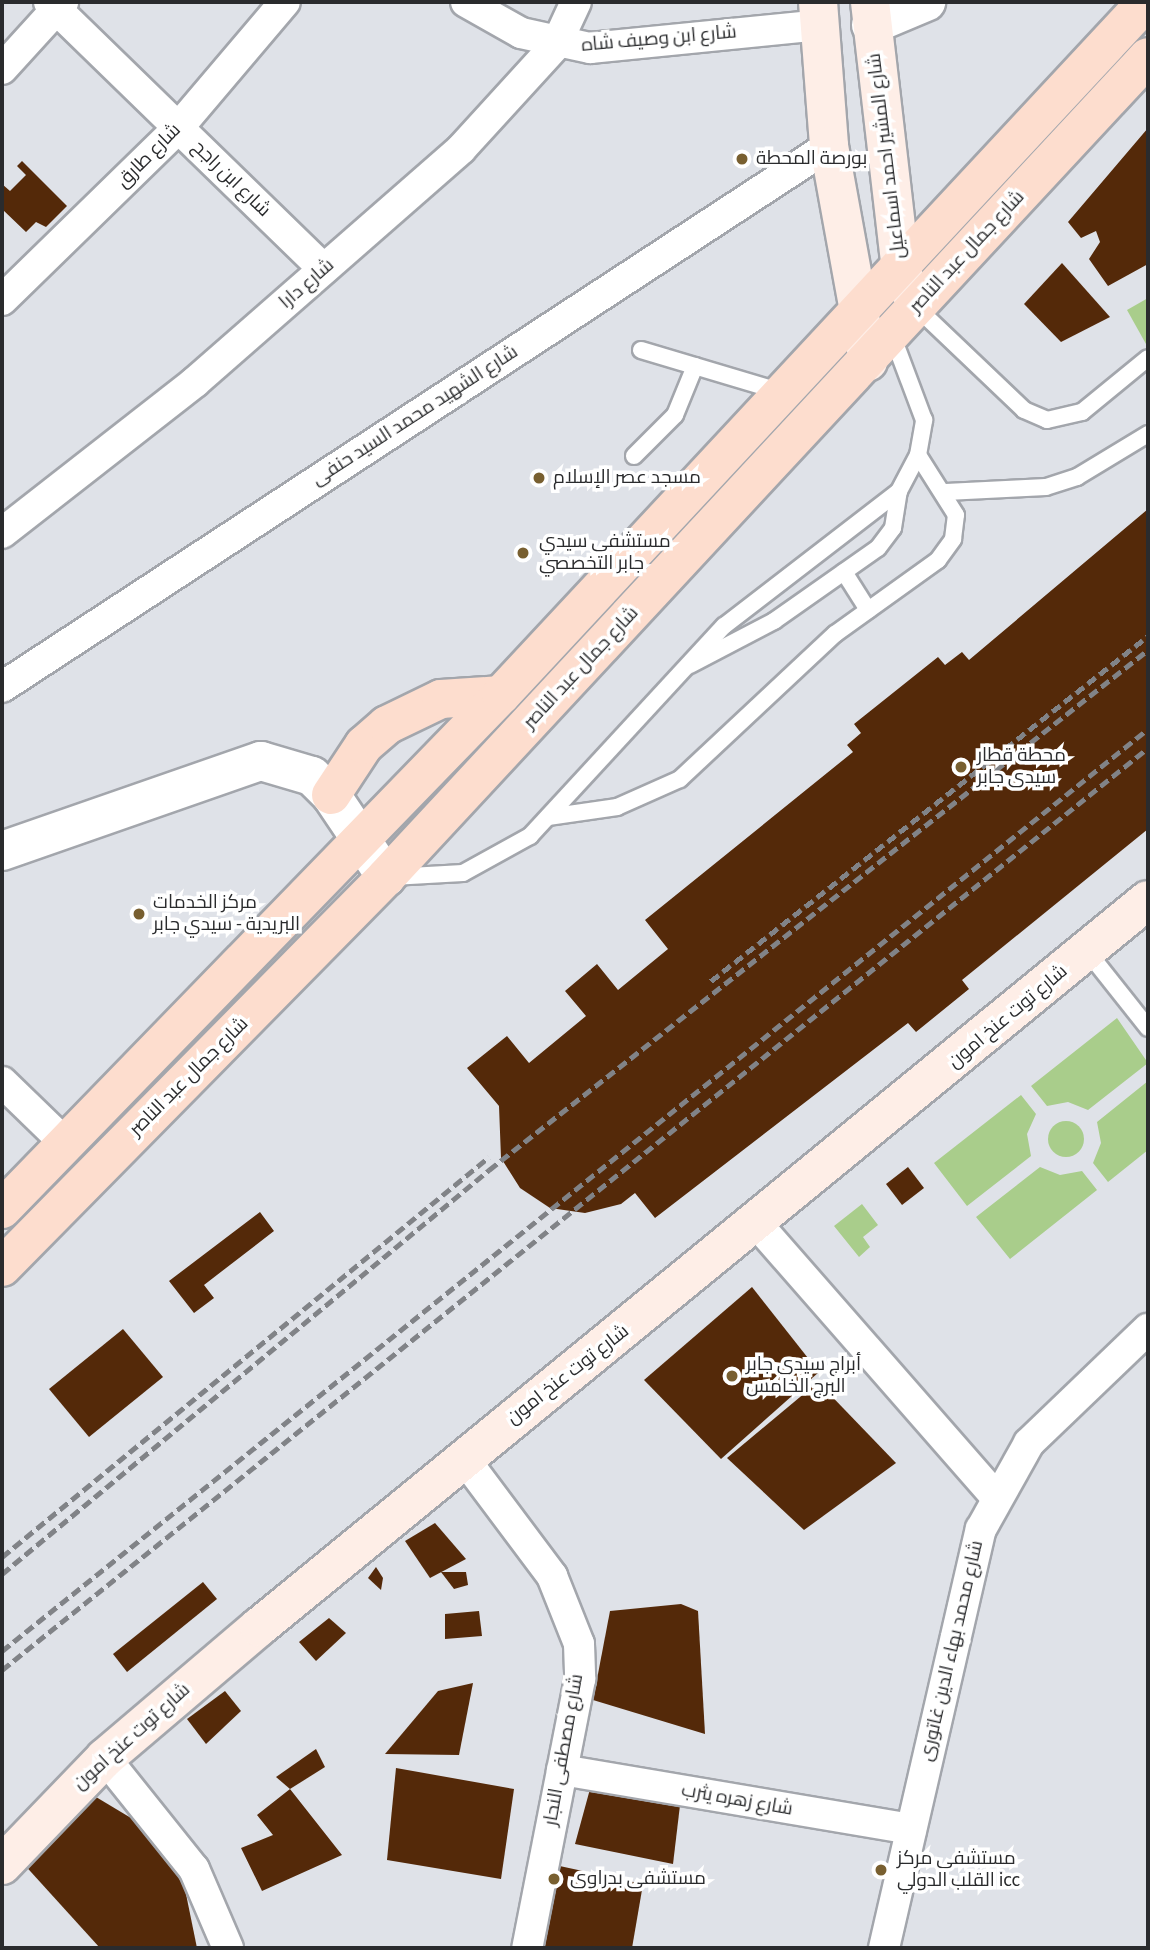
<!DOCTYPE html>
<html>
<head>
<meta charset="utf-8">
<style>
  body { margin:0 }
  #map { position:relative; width:1150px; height:1950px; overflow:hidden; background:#dfe2e8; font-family:"Source Sans 3",Cairo,sans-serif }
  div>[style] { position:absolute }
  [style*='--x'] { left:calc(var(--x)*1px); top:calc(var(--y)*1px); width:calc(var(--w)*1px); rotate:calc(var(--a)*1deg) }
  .green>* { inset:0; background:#a9cd8b }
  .round { border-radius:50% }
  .building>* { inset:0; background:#542909 }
  .roads { filter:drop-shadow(2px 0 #a3a6ac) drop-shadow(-2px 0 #a3a6ac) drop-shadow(0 2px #a3a6ac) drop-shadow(0 -2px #a3a6ac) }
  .service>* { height:16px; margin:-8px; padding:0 8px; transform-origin:8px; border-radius:8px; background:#fff }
  .minor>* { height:30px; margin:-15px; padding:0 15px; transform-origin:15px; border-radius:15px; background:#fff }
  .tertiary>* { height:38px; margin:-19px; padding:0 19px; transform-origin:19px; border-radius:19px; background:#fff }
  .secondary>* { height:38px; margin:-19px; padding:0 19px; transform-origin:19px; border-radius:19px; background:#feeee7 }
  .primary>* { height:38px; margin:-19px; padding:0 19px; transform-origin:19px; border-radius:19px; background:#fdddce }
  .rail>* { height:5px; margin-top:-2.5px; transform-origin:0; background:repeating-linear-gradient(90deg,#818387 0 10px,transparent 0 15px) }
  .dots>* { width:19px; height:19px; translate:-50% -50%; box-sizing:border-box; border:4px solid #fff; border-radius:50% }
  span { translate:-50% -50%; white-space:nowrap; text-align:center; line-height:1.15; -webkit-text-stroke:7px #fff; paint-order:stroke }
  .street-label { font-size:19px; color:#2a2b2d }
  .poi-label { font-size:19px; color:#2a2b2d }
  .left { translate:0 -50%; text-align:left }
  .frame { position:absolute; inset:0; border:4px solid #2a2b2d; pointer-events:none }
</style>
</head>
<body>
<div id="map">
  <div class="green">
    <i style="clip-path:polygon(1148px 298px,1148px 343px,1146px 344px,1127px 310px)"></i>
    <i style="clip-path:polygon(1117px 1018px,1148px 1063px,1088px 1110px,1068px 1102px,1047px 1106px,1031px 1086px)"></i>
    <i style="clip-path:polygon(1148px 1081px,1148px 1150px,1108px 1182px,1093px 1163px,1101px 1143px,1097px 1122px)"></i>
    <i style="clip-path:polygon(1021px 1095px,1036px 1114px,1027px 1134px,1031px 1156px,967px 1206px,934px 1163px)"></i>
    <i class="round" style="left:1048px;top:1121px;width:36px;height:36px"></i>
    <i style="clip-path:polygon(1040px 1167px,1060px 1175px,1082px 1171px,1097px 1190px,1010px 1259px,976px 1217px)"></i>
    <i style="clip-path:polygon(862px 1204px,878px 1225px,863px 1237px,870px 1247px,859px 1257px,834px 1226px)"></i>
  </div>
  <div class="building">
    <i style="clip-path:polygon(1148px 128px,1148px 264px,1108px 286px,1089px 259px,1100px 242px,1096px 231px,1081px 238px,1068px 222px)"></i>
    <i style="clip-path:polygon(22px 161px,67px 206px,46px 227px,36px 222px,26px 232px,2px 209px,2px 184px,10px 191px,26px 175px,17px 166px)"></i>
    <i style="clip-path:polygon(1062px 263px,1110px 317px,1061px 342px,1024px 304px)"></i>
    <i style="clip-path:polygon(1148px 509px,1148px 829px,962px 980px,969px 989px,916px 1032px,908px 1023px,655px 1218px,635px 1193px,621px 1204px,585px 1213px,550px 1208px,520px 1188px,501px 1158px,499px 1106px,467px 1068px,507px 1036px,529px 1063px,586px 1016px,565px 991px,597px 964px,618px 990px,668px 949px,645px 920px,853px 752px,847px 745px,861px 733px,854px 724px,938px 657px,945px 665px,962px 652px,969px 660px)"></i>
    <i style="clip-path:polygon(908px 1167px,924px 1188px,902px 1205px,886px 1184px)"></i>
    <i style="clip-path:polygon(260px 1212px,274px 1231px,204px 1285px,214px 1298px,194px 1313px,169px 1281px)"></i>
    <i style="clip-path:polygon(752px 1287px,819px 1372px,721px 1459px,644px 1380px)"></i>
    <i style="clip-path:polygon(123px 1329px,163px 1377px,89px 1437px,49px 1389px)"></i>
    <i style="clip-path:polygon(818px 1382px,896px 1463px,804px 1530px,727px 1458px)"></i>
    <i style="clip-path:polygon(435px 1523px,466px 1559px,430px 1578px,405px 1541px)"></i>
    <i style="clip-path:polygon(376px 1567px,383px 1578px,381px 1590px,368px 1578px)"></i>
    <i style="clip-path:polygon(441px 1572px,466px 1572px,468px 1585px,454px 1589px)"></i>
    <i style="clip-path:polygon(203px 1582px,217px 1599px,127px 1672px,113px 1654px)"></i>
    <i style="clip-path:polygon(681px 1604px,698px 1611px,705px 1734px,593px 1700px,610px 1611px)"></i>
    <i style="clip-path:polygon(479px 1611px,482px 1636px,445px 1639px,445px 1614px)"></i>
    <i style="clip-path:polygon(329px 1618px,346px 1633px,316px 1661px,299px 1642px)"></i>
    <i style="clip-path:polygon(473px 1683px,459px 1755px,385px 1754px,438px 1691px)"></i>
    <i style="clip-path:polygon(225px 1691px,241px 1711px,206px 1744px,187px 1719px)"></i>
    <i style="clip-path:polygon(316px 1749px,325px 1767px,290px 1789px,276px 1777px)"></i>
    <i style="clip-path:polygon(596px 1767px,683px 1780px,673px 1864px,575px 1844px)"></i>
    <i style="clip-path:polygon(396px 1768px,514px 1789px,501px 1879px,387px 1860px)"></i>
    <i style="clip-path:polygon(290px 1789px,342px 1855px,262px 1891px,241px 1848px,273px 1835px,257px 1815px)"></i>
    <i style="clip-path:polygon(86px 1791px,176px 1845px,197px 1948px,100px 1948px,21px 1861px)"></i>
    <i style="clip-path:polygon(555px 1865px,643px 1884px,632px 1948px,528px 1948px)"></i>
  </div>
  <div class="roads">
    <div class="service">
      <i style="--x:916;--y:307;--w:149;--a:43.6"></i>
      <i style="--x:1024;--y:410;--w:25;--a:23"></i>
      <i style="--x:1047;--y:420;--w:36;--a:-13"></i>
      <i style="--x:1082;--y:412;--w:85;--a:-39.3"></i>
      <i style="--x:641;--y:350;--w:147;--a:16.6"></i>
      <i style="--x:634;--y:456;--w:58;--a:-45"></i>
      <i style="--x:675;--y:415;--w:53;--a:-67.8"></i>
      <i style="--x:946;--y:492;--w:100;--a:-2.9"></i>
      <i style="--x:1046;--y:487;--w:33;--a:-18"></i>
      <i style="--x:1077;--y:477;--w:83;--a:-31.2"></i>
      <i style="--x:844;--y:572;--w:45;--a:57.7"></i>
      <i style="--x:690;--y:665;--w:95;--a:-27.6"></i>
      <i style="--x:774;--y:621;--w:127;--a:-35.1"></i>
      <i style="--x:878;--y:548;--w:25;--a:-53"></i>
      <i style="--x:893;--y:528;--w:37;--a:-81"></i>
      <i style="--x:548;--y:817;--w:70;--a:-8.2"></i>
      <i style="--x:617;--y:807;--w:69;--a:-24"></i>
      <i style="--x:680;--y:779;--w:212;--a:-43.1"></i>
      <i style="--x:835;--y:634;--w:127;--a:-35.7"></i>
      <i style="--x:938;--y:560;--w:26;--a:-54"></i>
      <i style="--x:953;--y:539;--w:24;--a:-83"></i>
      <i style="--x:956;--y:515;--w:71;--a:-122.3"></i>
      <i style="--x:392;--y:877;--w:71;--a:-3.2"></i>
      <i style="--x:463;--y:873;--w:77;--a:-28.9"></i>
      <i style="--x:530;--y:836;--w:286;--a:-47.3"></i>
      <i style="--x:724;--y:626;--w:221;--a:-37.6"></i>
      <i style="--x:899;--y:491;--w:41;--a:-62.2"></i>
      <i style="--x:918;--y:455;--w:36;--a:-80"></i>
      <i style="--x:924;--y:420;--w:91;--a:-110.6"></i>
      <i style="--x:1087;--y:951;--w:98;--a:51.6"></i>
    </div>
    <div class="minor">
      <i style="--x:49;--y:2;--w:383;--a:44.2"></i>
      <i style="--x:466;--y:2;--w:63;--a:29.4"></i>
      <i style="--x:521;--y:33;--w:71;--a:12.3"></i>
      <i style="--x:590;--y:48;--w:231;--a:-5.7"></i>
      <i style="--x:2;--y:69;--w:91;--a:-47.7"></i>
      <i style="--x:2;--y:300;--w:246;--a:-44.3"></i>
      <i style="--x:178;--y:128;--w:165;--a:-49.7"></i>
      <i style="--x:2;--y:533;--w:245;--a:-38"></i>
      <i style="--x:195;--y:382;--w:354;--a:-41.2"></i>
      <i style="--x:461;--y:149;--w:141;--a:-47.6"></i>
      <i style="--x:556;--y:45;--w:47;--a:-65.1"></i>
      <i style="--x:2;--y:687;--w:988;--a:-33.19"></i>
      <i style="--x:2;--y:1082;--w:89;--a:44.1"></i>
      <i style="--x:757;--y:1224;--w:363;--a:48.8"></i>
      <i style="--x:463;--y:1457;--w:149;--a:53.2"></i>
      <i style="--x:552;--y:1576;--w:73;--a:68.3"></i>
      <i style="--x:579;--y:1644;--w:35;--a:88"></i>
      <i style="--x:580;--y:1679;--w:274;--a:101.1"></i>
      <i style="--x:105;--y:1758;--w:142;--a:51.3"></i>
      <i style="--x:194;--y:1869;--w:86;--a:66.7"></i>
      <i style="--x:562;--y:1770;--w:354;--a:9.6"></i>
      <i style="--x:884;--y:1948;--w:430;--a:-77"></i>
      <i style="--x:981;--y:1529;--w:98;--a:-60.8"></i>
      <i style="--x:1029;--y:1443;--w:165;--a:-43.8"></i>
    </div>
    <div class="tertiary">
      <i style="--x:871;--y:25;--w:60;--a:-22.7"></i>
      <i style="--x:2;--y:851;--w:274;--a:-19.2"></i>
      <i style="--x:261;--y:761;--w:53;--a:16.4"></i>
      <i style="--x:312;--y:776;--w:27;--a:45"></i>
      <i style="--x:331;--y:795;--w:99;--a:56.1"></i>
    </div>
    <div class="secondary">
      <i style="--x:818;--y:2;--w:144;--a:85.6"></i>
      <i style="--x:829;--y:146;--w:219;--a:79.7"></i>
      <i style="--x:870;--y:2;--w:270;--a:83.4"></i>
      <i style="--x:901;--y:270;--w:22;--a:68"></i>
      <i style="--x:2;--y:1865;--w:149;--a:-46.1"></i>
      <i style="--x:105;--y:1758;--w:202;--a:-40.4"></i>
      <i style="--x:259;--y:1627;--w:1148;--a:-39.28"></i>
    </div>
    <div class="primary">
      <i style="--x:331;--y:795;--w:60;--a:-56.6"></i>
      <i style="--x:364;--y:745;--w:30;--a:-41"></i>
      <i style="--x:387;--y:725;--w:60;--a:-25.7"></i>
      <i style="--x:441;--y:699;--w:60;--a:-3.8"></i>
      <i style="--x:2;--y:1209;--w:716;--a:-45.85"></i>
      <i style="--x:501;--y:695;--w:947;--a:-47.05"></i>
      <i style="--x:2;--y:1267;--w:547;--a:-45.44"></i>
      <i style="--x:386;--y:877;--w:1119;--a:-47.1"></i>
    </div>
  </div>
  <div class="rail">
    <i style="--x:711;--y:981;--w:557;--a:-38.29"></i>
    <i style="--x:2;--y:1557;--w:630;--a:-39.4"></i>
    <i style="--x:2;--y:1574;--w:633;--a:-39.68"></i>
    <i style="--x:489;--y:1170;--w:839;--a:-38.28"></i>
    <i style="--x:2;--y:1651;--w:1471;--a:-38.82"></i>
    <i style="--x:2;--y:1670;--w:1471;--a:-38.82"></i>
  </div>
  <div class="dots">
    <i style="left:742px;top:159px;background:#785f30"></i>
    <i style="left:539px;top:478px;background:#785f30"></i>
    <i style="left:523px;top:553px;background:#785f30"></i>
    <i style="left:961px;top:767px;background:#785f30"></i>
    <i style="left:139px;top:914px;background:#785f30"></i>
    <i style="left:732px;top:1376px;background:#785f30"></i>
    <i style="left:881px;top:1870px;background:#785f30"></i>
    <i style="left:554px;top:1879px;background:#785f30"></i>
  </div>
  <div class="street-label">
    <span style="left:659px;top:39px;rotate:-5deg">شارع ابن وصيف شاه</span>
    <span style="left:149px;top:156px;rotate:-45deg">شارع طارق</span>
    <span style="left:887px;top:156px;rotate:-97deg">شارع المشير احمد اسماعيل</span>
    <span style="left:231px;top:179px;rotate:44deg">شارع ابن راجح</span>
    <span style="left:967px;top:252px;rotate:-47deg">شارع جمال عبد الناصر</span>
    <span style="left:307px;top:284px;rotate:-41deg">شارع دارا</span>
    <span style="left:415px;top:416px;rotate:-33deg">شارع الشهيد محمد السيد حنفى</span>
    <span style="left:581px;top:668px;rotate:-47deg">شارع جمال عبد الناصر</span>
    <span style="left:1008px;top:1017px;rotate:-40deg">شارع توت عنخ امون</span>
    <span style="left:189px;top:1077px;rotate:-45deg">شارع جمال عبد الناصر</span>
    <span style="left:568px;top:1375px;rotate:-38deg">شارع توت عنخ امون</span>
    <span style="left:952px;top:1651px;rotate:-77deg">شارع محمد بهاء الدين غاتورى</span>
    <span style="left:132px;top:1737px;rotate:-42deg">شارع توت عنخ امون</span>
    <span style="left:564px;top:1750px;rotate:-80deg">شارع مصطفى النجار</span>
    <span style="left:737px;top:1800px;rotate:10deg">شارع زهره يثرب</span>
  </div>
  <div class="poi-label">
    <span class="left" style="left:756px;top:159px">بورصة المحطة</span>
    <span class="left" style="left:553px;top:478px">مسجد عصر الإسلام</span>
    <span class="left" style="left:539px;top:553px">مستشفى سيدي<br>جابر التخصصي</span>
    <span class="left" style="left:977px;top:767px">محطة قطار<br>سيدى جابر</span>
    <span class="left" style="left:153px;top:914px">مركز الخدمات<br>البريدية - سيدي جابر</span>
    <span class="left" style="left:746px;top:1376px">أبراج سيدي جابر<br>البرج الخامس</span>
    <span class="left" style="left:897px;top:1870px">مستشفى مركز<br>القلب الدولي icc</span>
    <span class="left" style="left:570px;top:1879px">مستشفى بدراوى</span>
  </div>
  <div class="frame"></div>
</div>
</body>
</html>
